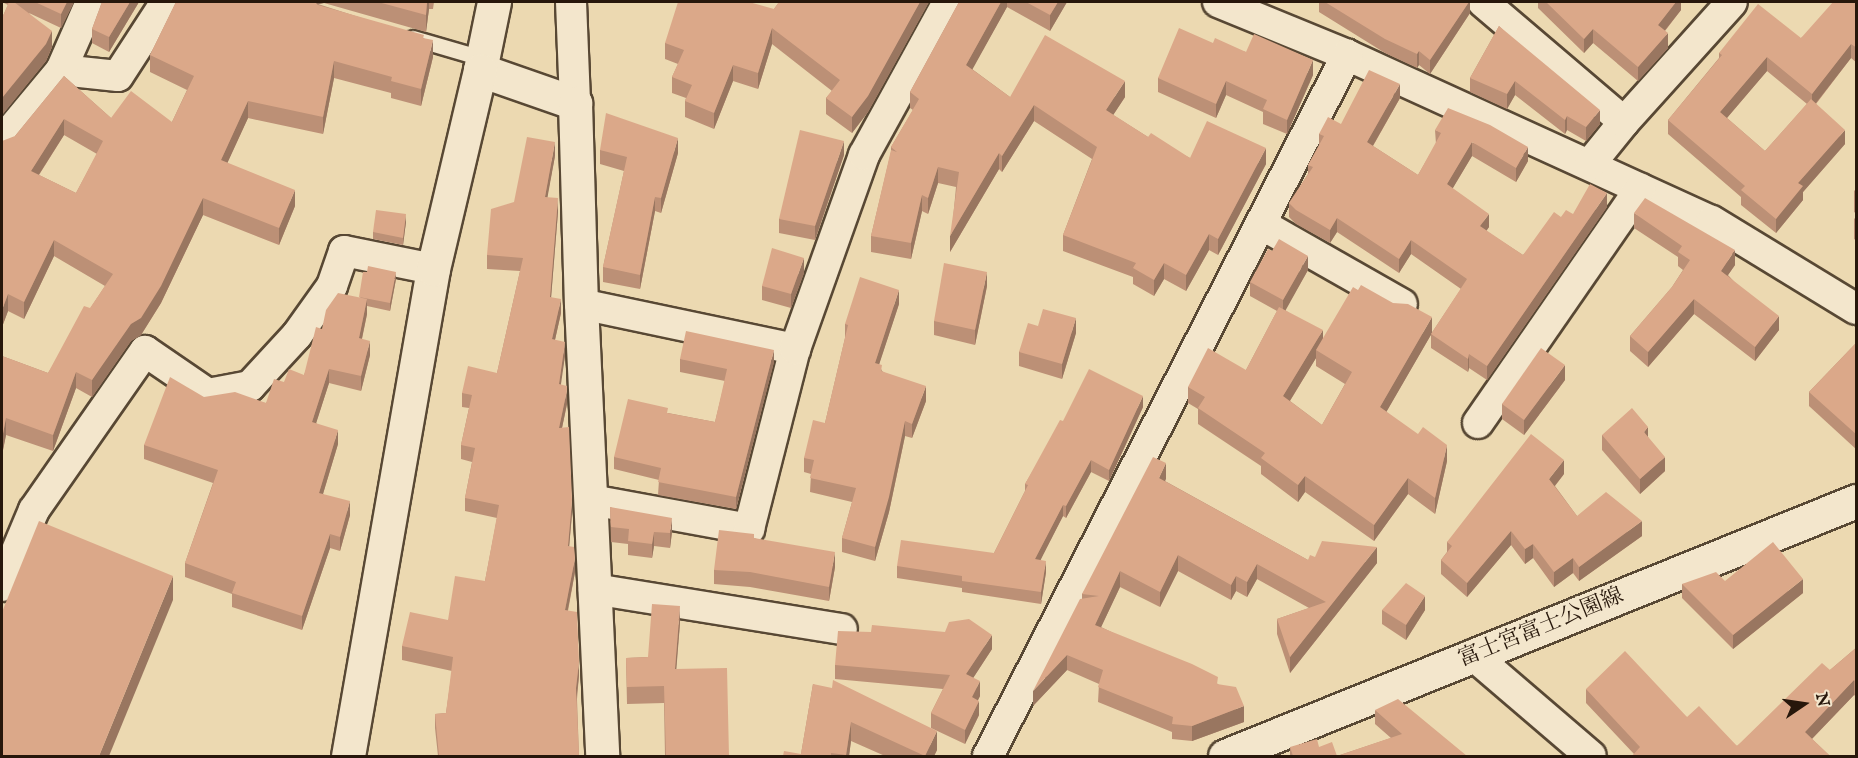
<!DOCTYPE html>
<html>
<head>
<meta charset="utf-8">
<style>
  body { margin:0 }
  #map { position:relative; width:1858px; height:758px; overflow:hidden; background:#ecd9b1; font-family:"IM FELL English","Noto Serif JP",serif }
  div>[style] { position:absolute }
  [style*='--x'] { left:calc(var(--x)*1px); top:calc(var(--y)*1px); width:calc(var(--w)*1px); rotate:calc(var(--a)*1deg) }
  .roads { filter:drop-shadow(2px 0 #584834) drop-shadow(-2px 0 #584834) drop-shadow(0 2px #584834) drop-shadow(0 -2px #584834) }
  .service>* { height:15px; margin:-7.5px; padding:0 7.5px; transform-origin:7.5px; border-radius:7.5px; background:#f3e6cc }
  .minor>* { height:30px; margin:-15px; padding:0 15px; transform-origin:15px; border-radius:15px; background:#f3e6cc }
  .tertiary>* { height:33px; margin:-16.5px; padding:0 16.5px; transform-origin:16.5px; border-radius:16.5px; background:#f3e6cc }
  .secondary>* { height:33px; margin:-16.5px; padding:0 16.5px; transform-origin:16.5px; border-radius:16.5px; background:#f3e6cc }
  .wall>* { inset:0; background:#bc9076 }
  .shaded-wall>* { inset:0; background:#997660 }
  .building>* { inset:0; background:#dba889 }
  span { translate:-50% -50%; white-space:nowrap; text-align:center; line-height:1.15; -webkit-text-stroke:5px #f3e6cc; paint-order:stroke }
  .street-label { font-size:22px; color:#27170b }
  .frame { position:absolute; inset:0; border:3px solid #27170b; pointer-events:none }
  .north { position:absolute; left:1774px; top:674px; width:60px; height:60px; -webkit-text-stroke:4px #f3e6cc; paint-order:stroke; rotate:77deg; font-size:16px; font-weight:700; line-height:24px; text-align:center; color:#27170b }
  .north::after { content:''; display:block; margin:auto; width:21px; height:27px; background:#27170b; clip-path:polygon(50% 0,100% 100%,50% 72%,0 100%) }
</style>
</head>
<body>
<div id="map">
  <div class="roads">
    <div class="service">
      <i style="--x:413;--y:38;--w:72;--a:16.2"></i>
    </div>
    <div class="minor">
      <i style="--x:571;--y:2;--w:101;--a:87.7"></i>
      <i style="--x:1218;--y:2;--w:139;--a:22.3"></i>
      <i style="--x:1347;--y:55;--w:401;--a:24.5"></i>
      <i style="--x:1712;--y:221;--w:169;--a:31.4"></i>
      <i style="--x:1483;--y:2;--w:185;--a:40.4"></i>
      <i style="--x:61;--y:70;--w:57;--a:6"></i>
      <i style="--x:118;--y:76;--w:88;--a:-57"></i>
      <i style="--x:2;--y:141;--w:92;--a:-50.3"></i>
      <i style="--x:61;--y:70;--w:74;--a:-66.2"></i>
      <i style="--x:1590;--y:164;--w:54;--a:-51"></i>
      <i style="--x:1624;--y:122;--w:161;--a:-48"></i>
      <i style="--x:1261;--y:224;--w:162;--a:29.6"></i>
      <i style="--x:581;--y:304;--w:219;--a:11.9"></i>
      <i style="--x:1478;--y:423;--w:285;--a:-55.3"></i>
      <i style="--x:591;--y:500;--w:161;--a:10.4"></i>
      <i style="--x:749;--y:529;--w:186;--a:-75.7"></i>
      <i style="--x:795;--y:349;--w:206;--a:-70.4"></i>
      <i style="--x:864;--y:155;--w:175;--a:-61.2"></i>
      <i style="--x:2;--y:586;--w:82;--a:-67.2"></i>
      <i style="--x:34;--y:510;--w:194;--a:-55.1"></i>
      <i style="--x:145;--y:351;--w:76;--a:34.3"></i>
      <i style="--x:208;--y:394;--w:43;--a:-10.8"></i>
      <i style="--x:250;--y:386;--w:69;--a:-47.3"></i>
      <i style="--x:297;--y:335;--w:60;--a:-54.5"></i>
      <i style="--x:332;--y:286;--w:37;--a:-71"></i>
      <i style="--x:344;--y:251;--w:91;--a:11.4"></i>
      <i style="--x:594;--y:589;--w:251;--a:9.2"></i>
      <i style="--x:1473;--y:655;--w:155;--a:40.6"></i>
      <i style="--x:988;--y:756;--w:788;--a:-62.88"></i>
    </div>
    <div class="tertiary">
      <i style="--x:494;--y:2;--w:69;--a:101.6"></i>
      <i style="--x:480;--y:70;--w:101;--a:19.2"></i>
      <i style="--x:575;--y:103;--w:201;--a:88.3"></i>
      <i style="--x:581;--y:304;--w:452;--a:87.3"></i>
      <i style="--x:348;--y:756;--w:494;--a:-80.1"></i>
      <i style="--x:433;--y:269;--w:204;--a:-76.7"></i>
    </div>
    <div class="secondary">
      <i style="--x:1225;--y:756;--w:681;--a:-22"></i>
    </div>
  </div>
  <div class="wall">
    <i style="clip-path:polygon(2px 2px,74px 2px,61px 28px,29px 13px,52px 47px,46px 61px,2px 115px,2px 18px,8px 5px)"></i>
    <i style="clip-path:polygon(102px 2px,139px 2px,109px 52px,92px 43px,92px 29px)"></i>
    <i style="clip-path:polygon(evenodd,176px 2px,434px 2px,433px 9px,429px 9px,426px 32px,324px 3px,318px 4px,424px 38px,433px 57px,421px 106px,391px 98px,391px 93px,334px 78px,323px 134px,248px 118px,227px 163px,295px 206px,279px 245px,203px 215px,161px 303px,141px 335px,131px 341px,92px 397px,76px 388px,53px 451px,6px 435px,2px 455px,2px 356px,48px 373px,105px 286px,54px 256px,24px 319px,8px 311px,2px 327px,15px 136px,64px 76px,111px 118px,172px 122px,187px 90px,150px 72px,150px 55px,176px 2px,64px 135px,97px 154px,76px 193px,39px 175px,64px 135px)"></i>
    <i style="clip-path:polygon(779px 2px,929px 2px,868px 112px,852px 133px,826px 114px,826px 98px,832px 91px,772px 44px,758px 89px,733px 81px,714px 129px,685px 117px,685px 101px,686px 98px,672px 93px,672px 77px,678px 64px,665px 59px,665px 43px,774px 9px)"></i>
    <i style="clip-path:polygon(959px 2px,1067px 2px,1050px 31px,1007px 7px,972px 69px,1010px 97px,1125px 97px,1113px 115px,1148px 137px,1190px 158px,1266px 164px,1218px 255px,1209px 250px,1186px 291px,1164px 279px,1154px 296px,1133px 284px,1133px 277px,1063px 251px,1063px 235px,1092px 159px,1034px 121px,1002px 172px,999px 169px,950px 252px,956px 187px,938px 183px,928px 214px,922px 211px,911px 259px,871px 252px,871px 236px,891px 152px,891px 147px,913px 110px,910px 108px,910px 92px)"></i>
    <i style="clip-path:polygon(1319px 2px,1470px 2px,1470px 13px,1430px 74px,1419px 65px,1417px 68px,1385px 53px,1319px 12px)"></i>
    <i style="clip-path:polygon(1538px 2px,1681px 2px,1681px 10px,1665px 31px,1668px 48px,1638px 81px,1593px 43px,1584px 53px,1538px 8px)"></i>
    <i style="clip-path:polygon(evenodd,1857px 2px,1857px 63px,1851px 58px,1816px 104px,1845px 144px,1803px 192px,1803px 200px,1776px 233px,1741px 205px,1741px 197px,1668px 134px,1668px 120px,1719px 58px,1719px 53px,1801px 38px,1857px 2px,1767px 71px,1807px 104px,1765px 151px,1727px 118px,1767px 71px)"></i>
    <i style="clip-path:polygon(1499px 26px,1600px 124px,1586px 141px,1567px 130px,1565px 134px,1515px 95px,1507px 109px,1470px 92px,1470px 78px)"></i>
    <i style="clip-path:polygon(1213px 43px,1246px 52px,1313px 75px,1287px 134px,1263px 124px,1263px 112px,1226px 95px,1216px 118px,1158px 92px,1158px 78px)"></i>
    <i style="clip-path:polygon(1400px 98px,1373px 146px,1418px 175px,1436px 144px,1435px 130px,1528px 161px,1516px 182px,1472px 156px,1452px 189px,1489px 227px,1486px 231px,1523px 255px,1561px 217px,1607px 207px,1487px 380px,1469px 368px,1468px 372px,1431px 348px,1431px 334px,1461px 289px,1411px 254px,1399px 273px,1337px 232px,1330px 243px,1296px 224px,1289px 217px,1289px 203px,1308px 174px,1308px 165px,1319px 146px,1319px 134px)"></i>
    <i style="clip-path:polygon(600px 150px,678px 153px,661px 213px,655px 211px,640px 289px,603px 282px,603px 267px,624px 171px,600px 164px)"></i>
    <i style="clip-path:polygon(844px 155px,815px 240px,779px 233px,779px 219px)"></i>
    <i style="clip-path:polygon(555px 156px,547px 197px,558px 212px,551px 297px,561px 313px,555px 340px,565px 356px,560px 384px,567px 404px,562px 428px,572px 514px,569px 546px,575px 572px,568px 611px,579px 676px,577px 699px,579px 756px,438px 756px,435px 728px,435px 714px,446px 713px,452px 671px,402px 660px,402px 646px,448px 620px,485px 581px,497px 518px,465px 511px,465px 498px,472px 462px,461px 459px,461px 445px,469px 408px,462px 407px,462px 393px,497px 373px,520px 271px,487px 269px,487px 255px)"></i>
    <i style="clip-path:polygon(1857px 188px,1857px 214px,1854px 212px,1854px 191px)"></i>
    <i style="clip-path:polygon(1634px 213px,1735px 265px,1728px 275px,1779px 330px,1755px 361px,1694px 314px,1648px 367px,1630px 351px,1630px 336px,1672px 287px,1683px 270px,1678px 266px,1678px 257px,1634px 228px)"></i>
    <i style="clip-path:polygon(1857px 216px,1857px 241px,1854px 239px,1854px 219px)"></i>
    <i style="clip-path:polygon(406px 222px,403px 245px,373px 239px,373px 232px)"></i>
    <i style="clip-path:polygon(evenodd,1308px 270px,1285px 310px,1323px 338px,1432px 333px,1386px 412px,1447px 461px,1435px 514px,1408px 494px,1374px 541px,1305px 492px,1298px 502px,1261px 474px,1261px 466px,1198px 424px,1198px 409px,1188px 403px,1188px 387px,1246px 370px,1277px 311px,1250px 296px,1250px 282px,1308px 270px,1316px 358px,1316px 366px,1345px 384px,1322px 425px,1290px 401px,1316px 358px)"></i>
    <i style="clip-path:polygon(804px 273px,791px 308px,762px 300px,762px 286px)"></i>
    <i style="clip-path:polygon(396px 279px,390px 311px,367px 306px,367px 314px,362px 339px,370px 355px,361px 391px,329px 383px,316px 423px,338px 444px,323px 494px,350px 515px,340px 551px,330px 548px,302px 630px,232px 607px,232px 594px,185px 577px,185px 563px,213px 483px,144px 459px,144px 445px,204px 397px,266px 403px,284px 382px,304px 375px,322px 329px,359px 298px)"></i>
    <i style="clip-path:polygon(987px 286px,975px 345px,934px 335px,934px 321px)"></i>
    <i style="clip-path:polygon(899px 304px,879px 364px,882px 371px,926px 401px,912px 438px,905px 436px,889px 512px,875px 561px,842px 552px,842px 538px,852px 502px,810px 492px,811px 474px,804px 472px,804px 458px,825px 423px,845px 338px,845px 324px)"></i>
    <i style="clip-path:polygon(1038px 326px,1076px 333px,1062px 379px,1019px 366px,1019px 352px)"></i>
    <i style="clip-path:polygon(1857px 342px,1857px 450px,1809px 406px,1809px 392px)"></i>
    <i style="clip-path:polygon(680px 359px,774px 362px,736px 509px,658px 495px,659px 480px,614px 469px,614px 457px,668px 413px,715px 422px,725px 381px,680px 372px)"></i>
    <i style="clip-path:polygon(1565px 380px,1524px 435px,1502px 419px,1502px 404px)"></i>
    <i style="clip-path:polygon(1143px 407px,1109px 481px,1091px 472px,1066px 518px,1063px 516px,1040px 560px,1046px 572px,1041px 604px,962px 592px,962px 588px,897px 578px,897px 566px,994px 553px,1025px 491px,1025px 484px,1063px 421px)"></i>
    <i style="clip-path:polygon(1602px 435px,1648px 437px,1665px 471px,1640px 494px,1602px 450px)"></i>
    <i style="clip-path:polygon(1564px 474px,1555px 486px,1577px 516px,1642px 536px,1579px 581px,1573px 573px,1554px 587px,1533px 558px,1525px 564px,1511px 545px,1467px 597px,1441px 574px,1441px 560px,1447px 552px,1447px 542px)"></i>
    <i style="clip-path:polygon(1166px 479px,1165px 481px,1308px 560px,1315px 557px,1377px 563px,1290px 673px,1277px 634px,1277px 619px,1309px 608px,1257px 579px,1247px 597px,1236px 591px,1231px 600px,1178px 571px,1160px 607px,1120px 587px,1101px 627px,1218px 684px,1244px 722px,1192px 741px,1172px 739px,1172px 732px,1098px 702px,1099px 684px,1067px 670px,1033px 706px,1082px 599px,1082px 594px)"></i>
    <i style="clip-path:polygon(610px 507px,672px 532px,670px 548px,654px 546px,652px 558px,628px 555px,628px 544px,611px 542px)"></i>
    <i style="clip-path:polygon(754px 538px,835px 567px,829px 601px,750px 587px,714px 584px,714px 570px)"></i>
    <i style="clip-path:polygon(1725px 581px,1803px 593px,1733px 649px,1682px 598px,1682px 584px)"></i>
    <i style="clip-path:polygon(1382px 610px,1425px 610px,1406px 640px,1382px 624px)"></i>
    <i style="clip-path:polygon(680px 623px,676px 669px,729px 756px,665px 756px,664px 703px,627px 704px,626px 658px,648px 657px)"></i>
    <i style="clip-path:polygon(945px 632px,992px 649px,973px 678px,980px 696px,978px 700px,979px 715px,965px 744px,931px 728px,931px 713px,943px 689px,835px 679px,835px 665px)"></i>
    <i style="clip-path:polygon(1857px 647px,1857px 697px,1854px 695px,1812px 739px,1830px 756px,1633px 756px,1634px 754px,1586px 703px,1586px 689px,1687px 717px,1737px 746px,1830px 670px)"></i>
    <i style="clip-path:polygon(813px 684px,937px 750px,934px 756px,885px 756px,851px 741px,849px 756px,783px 756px,801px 754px)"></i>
    <i style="clip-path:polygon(1375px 710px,1467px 756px,1290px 756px,1290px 747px,1319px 747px,1337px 756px,1391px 738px,1375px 724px)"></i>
  </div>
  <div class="shaded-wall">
    <i style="clip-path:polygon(67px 2px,74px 2px,61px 28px,61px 14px)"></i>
    <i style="clip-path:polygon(130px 2px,139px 2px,109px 52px,109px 37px)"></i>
    <i style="clip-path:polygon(311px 2px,324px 2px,324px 3px,315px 5px)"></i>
    <i style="clip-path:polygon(427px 2px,429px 2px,429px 9px,426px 32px,426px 15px)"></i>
    <i style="clip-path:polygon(920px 2px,929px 2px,868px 112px,852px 133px,852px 117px)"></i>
    <i style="clip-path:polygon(1001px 2px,1007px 2px,1007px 7px,966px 81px,966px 65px)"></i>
    <i style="clip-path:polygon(1058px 2px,1067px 2px,1050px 31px,1050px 15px)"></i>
    <i style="clip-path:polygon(1469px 2px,1470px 2px,1470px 13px,1430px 74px,1430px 60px)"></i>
    <i style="clip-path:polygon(1676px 2px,1681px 2px,1681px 10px,1658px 39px,1658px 25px)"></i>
    <i style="clip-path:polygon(772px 28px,772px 44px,758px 89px,758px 73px)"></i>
    <i style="clip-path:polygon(1593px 29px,1593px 43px,1584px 53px,1584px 39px)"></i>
    <i style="clip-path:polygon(52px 31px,52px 47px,46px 61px,2px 115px,2px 98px)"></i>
    <i style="clip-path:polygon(1668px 33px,1668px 48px,1638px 81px,1638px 67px)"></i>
    <i style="clip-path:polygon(433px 40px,433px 57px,421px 106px,421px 89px)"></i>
    <i style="clip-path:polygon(1851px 44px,1851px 58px,1812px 108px,1812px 94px)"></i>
    <i style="clip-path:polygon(1419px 51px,1419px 65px,1417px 68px,1417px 54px)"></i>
    <i style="clip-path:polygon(1767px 57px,1767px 71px,1720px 126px,1720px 112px)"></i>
    <i style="clip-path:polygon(1313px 60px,1313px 75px,1287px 134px,1287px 120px)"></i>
    <i style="clip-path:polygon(334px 61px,334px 78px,323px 134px,323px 117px)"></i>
    <i style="clip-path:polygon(733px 65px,733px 81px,714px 129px,714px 113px)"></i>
    <i style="clip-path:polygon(1125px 81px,1125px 97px,1106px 126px,1106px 110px)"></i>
    <i style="clip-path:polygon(1226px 81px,1226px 95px,1216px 118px,1216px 104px)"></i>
    <i style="clip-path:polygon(1515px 81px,1515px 95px,1507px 109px,1507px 94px)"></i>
    <i style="clip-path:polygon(1400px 84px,1400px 98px,1367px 156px,1367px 142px)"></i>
    <i style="clip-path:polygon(248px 101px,248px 118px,221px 177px,221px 160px)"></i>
    <i style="clip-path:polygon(1034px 105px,1034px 121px,1002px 172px,1002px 156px)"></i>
    <i style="clip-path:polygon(1600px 110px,1600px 124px,1586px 141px,1586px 127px)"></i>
    <i style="clip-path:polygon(1567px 116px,1567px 130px,1565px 134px,1565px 120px)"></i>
    <i style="clip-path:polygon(64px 119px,64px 135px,31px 187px,31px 171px)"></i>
    <i style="clip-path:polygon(1845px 130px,1845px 144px,1803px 192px,1803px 200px,1776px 233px,1776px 219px,1798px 183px)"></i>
    <i style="clip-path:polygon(678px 138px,678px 153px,661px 213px,661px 198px)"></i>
    <i style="clip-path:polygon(844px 141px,844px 155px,815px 240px,815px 226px)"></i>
    <i style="clip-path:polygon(555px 142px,555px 156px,545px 211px,545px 197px)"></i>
    <i style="clip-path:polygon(1472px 142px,1472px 156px,1447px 198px,1447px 184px)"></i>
    <i style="clip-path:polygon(1528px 147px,1528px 161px,1516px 182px,1516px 168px)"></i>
    <i style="clip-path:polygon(1266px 148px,1266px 164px,1218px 255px,1218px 239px)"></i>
    <i style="clip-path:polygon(999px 153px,999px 169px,950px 252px,950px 236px)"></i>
    <i style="clip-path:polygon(938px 167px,938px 183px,928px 214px,928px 198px)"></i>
    <i style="clip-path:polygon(295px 190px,295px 206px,279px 245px,279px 228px)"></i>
    <i style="clip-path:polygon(1607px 193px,1607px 207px,1487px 380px,1487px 366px)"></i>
    <i style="clip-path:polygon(922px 195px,922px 211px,911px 259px,911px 243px)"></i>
    <i style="clip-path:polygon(655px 197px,655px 211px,640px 289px,640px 275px)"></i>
    <i style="clip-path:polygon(203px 198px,203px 215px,161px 303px,141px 335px,131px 341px,92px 397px,92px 380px)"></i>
    <i style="clip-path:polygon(558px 198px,558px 212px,550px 311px,550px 297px)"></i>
    <i style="clip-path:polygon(406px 214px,406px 222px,403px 245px,403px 238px)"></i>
    <i style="clip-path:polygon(1489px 214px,1489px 227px,1480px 240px,1480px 226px)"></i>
    <i style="clip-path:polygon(1337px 218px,1337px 232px,1330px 243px,1330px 230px)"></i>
    <i style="clip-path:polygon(1209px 234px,1209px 250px,1186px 291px,1186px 275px)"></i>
    <i style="clip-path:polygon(54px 240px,54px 256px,24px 319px,24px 302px)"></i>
    <i style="clip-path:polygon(1411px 240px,1411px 254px,1399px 273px,1399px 259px)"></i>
    <i style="clip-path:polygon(1735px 250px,1735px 265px,1721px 285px,1721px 271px)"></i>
    <i style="clip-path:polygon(1308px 256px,1308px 270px,1283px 315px,1283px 300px)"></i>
    <i style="clip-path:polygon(804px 258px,804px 273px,791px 308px,791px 294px)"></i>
    <i style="clip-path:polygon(1164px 263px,1164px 279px,1154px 296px,1154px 280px)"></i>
    <i style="clip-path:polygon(396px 272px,396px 279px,390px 311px,390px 303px)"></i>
    <i style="clip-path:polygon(987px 272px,987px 286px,975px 345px,975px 330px)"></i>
    <i style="clip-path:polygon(899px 290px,899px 304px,875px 377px,875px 363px)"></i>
    <i style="clip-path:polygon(8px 294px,8px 311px,2px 327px,2px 310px)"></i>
    <i style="clip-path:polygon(367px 299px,367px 314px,359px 352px,359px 338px)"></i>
    <i style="clip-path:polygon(561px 299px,561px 313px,552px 353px,552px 339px)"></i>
    <i style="clip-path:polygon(1694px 299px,1694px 314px,1648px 367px,1648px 352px)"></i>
    <i style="clip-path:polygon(1779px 316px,1779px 330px,1755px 361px,1755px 347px)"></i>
    <i style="clip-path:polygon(1432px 317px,1432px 333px,1380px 423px,1380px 407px)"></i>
    <i style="clip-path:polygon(1076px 318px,1076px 333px,1062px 379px,1062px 364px)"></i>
    <i style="clip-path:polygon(1323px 330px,1323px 347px,1316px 350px,1316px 358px,1283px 412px,1283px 396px)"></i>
    <i style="clip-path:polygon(370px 341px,370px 355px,361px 391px,361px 376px)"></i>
    <i style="clip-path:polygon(565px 342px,565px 356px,559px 398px,559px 384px)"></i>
    <i style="clip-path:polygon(774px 350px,774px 362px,736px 509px,736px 497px)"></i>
    <i style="clip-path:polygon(1469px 354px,1469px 368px,1468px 372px,1468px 359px)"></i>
    <i style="clip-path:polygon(1565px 365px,1565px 380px,1524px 435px,1524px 420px)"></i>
    <i style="clip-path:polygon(329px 369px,329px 383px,312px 436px,312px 422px)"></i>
    <i style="clip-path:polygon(76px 372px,76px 388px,53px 451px,53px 435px)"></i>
    <i style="clip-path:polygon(926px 386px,926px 401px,912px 438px,912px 424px)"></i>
    <i style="clip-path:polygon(567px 390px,567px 404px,559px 442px,559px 428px)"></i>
    <i style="clip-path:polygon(1143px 396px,1143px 407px,1109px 481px,1109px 470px)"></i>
    <i style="clip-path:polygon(6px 418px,6px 435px,2px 455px,2px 439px)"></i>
    <i style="clip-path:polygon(905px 421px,905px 436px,889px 512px,875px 561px,875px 547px)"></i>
    <i style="clip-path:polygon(1648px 427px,1648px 442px,1644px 432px)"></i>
    <i style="clip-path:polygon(338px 430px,338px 444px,319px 507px,319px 493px)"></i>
    <i style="clip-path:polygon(1447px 445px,1447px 461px,1435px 514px,1435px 498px)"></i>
    <i style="clip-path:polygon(1665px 457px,1665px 471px,1640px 494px,1640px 479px)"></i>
    <i style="clip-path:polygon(1091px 460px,1091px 472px,1066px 518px,1066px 506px)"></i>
    <i style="clip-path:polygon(1564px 460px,1564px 474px,1549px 493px,1549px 479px)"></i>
    <i style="clip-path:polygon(1166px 463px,1166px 479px,1159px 493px,1159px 478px)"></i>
    <i style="clip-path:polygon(1305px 476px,1305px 492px,1298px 502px,1298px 485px)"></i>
    <i style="clip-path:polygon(1408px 478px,1408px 494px,1374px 541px,1374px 525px)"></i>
    <i style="clip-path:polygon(572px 500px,572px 514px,568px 560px,568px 546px)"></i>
    <i style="clip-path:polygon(350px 501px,350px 515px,340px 551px,340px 537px)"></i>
    <i style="clip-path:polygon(1063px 505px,1063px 516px,1035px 571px,1035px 559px)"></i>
    <i style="clip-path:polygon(672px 518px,672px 532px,670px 548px,670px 533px)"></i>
    <i style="clip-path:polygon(1642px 521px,1642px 536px,1579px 581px,1579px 567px)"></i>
    <i style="clip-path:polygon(1511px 531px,1511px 545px,1467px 597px,1467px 583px)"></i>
    <i style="clip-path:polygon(654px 532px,654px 546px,652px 558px,652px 544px)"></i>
    <i style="clip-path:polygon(330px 534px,330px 548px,302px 630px,302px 616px)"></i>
    <i style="clip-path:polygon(1533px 544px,1533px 558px,1525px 564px,1525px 549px)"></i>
    <i style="clip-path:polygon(1377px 547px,1377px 563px,1290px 673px,1290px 657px)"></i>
    <i style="clip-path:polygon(835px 552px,835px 567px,829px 601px,829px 587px)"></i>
    <i style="clip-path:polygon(1178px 555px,1178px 571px,1160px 607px,1160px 592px)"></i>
    <i style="clip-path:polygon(575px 558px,575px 572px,565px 624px,565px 610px)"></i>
    <i style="clip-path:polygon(1573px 558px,1573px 573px,1554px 587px,1554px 572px)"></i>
    <i style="clip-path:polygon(1046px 561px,1046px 572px,1041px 604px,1041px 592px)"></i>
    <i style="clip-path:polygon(1257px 564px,1257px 579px,1247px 597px,1247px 582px)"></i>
    <i style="clip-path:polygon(1120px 571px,1120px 587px,1095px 640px,1095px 625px)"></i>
    <i style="clip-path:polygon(173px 576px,173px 600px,109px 756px,99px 756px)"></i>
    <i style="clip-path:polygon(1236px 576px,1236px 591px,1231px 600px,1231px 585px)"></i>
    <i style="clip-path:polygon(1803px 579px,1803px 593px,1733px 649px,1733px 635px)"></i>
    <i style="clip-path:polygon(1425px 596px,1425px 610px,1406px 640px,1406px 625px)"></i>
    <i style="clip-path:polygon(680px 606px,680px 623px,675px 686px,675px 669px)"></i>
    <i style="clip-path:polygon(992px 635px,992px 649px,966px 689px,966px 674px)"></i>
    <i style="clip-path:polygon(1067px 655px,1067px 670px,1033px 706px,1033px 691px)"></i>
    <i style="clip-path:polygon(579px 662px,579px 676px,576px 702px,576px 688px)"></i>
    <i style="clip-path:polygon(1854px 680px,1854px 695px,1805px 746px,1805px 732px)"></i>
    <i style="clip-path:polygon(980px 681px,980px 696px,972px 712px,972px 697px)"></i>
    <i style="clip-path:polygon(979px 701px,979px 715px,965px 744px,965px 730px)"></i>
    <i style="clip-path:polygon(1244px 706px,1244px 722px,1192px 741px,1192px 726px)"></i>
    <i style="clip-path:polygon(851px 722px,851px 741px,849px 756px,846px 756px)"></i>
    <i style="clip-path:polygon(937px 731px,937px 750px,934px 756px,925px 756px)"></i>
  </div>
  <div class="building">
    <i style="clip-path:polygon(9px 2px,14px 2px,52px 31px,46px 44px,2px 98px,2px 18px)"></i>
    <i style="clip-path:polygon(35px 2px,67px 2px,61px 14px)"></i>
    <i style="clip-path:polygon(102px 2px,130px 2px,109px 37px,92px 29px)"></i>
    <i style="clip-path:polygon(evenodd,176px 2px,315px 2px,318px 5px,424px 35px,423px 38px,433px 40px,421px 89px,391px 81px,392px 77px,334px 61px,323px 117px,248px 101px,221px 160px,295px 190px,279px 228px,203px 198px,161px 286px,141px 318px,131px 324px,92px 380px,76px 372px,53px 435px,6px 418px,2px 439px,2px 356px,48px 373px,84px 306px,90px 308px,113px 274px,54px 240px,24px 302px,8px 294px,2px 310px,2px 141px,15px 136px,64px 76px,111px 118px,131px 91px,172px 122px,194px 76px,150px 55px,176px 2px,64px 119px,103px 141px,76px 193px,31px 171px,64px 119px)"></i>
    <i style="clip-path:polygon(378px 2px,427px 2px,426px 15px)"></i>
    <i style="clip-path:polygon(678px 2px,749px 2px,774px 9px,779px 2px,920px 2px,868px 96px,852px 117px,826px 98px,840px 80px,772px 28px,758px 73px,733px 65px,714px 113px,685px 101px,692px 85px,672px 77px,684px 50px,665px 43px)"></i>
    <i style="clip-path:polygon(959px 2px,1001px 2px,966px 65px,1010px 97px,1045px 35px,1125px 81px,1106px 110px,1148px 137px,1151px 133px,1190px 158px,1207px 121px,1266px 148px,1218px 239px,1209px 234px,1186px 275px,1164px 263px,1154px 280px,1133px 268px,1136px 263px,1063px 235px,1097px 147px,1034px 105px,1002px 156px,999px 153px,950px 236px,959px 172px,938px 167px,928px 198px,922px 195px,911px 243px,871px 236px,891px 150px,897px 152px,891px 147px,919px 99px,910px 92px)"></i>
    <i style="clip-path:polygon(1026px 2px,1058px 2px,1050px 15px)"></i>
    <i style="clip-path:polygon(1325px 2px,1469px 2px,1430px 60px,1419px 51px,1417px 54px,1385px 39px)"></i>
    <i style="clip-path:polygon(1546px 2px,1676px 2px,1658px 25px,1668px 33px,1638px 67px,1593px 29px,1584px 39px)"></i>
    <i style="clip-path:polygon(1833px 2px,1857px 2px,1857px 48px,1851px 44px,1812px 94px,1767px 57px,1720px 112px,1765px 151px,1811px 99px,1845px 130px,1798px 183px,1803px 186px,1776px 219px,1741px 190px,1745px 186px,1668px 120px,1722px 55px,1719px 53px,1758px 4px,1801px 38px)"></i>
    <i style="clip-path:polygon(1499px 26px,1600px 110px,1586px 127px,1567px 116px,1565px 120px,1515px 81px,1507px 94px,1470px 78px)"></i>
    <i style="clip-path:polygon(1179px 28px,1213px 43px,1215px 38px,1246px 52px,1254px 34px,1313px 60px,1287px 120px,1263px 109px,1267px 100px,1226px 81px,1216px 104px,1158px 78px)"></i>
    <i style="clip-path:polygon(1369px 70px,1400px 84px,1367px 142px,1418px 175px,1441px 133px,1435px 130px,1448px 108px,1490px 125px,1528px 147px,1516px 168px,1472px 142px,1447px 184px,1489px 214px,1480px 226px,1523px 255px,1554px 212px,1561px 217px,1566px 210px,1573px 214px,1590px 184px,1607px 193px,1487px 366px,1469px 354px,1468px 359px,1431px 334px,1467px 279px,1411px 240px,1399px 259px,1337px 218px,1330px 230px,1296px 210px,1289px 203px,1313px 167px,1308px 165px,1324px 136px,1319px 134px,1328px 117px,1341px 124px)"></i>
    <i style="clip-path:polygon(606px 113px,678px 138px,661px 198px,655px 197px,640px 275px,603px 267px,627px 157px,600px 150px)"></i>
    <i style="clip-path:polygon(800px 130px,844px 141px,815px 226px,779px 219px)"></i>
    <i style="clip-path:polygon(527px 137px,555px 142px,545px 197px,558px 198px,550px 297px,561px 299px,552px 339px,565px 342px,559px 384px,567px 386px,567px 390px,559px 428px,569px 427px,572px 500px,568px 546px,574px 547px,575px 558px,565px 610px,577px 612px,579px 662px,576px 688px,579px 756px,439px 756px,435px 714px,446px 713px,453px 657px,402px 646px,410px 612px,448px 620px,455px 576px,485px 581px,499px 505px,465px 498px,475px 448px,461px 445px,472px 395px,462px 393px,468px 366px,497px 373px,523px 258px,487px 255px,491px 209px,514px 202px)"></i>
    <i style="clip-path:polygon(1645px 198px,1735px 250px,1721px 271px,1779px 316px,1755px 347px,1694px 299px,1648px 352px,1630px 336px,1672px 287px,1690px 260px,1678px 252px,1682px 246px,1634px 213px)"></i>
    <i style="clip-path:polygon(376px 210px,406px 214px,403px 238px,373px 232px)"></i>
    <i style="clip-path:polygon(1279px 239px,1308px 256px,1283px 300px,1250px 282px,1268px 249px,1272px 251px)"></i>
    <i style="clip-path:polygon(772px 248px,804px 258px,791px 294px,762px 286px)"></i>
    <i style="clip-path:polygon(944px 263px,987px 272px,975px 330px,934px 321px)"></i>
    <i style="clip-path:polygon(368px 266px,396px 272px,390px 303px,359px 297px,363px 272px,367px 272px)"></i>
    <i style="clip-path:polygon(860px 277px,899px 290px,875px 363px,882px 365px,881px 371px,926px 386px,912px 424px,905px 421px,889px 497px,875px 547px,842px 538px,856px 488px,810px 478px,814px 460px,804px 458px,813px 420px,825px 423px,848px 325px,845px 324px)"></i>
    <i style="clip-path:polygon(1361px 285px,1393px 303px,1408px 304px,1432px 317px,1380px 407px,1418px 434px,1423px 427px,1447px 445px,1435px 498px,1408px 478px,1374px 525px,1305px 476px,1298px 485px,1261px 458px,1265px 453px,1198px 408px,1205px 397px,1188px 387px,1208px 348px,1246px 370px,1279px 307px,1323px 330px,1283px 396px,1322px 425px,1352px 372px,1316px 350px,1353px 287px,1358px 290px)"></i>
    <i style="clip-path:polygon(338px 293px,367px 299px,359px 338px,370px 341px,361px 376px,329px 369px,312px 422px,338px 430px,319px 493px,350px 501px,340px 537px,330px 534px,302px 616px,232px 593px,236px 582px,185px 563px,218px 470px,144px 445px,170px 377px,204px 397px,235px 392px,266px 403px,274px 379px,284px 382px,289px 369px,304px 375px,316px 327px,322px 329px,326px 310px)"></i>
    <i style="clip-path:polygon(1043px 309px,1076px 318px,1062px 364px,1019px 352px,1028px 323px,1038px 326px)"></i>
    <i style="clip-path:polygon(686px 331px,774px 350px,736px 497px,658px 482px,661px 468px,614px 457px,628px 399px,668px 408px,667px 413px,715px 422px,727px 369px,680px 359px)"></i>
    <i style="clip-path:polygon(1857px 342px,1857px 435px,1809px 392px)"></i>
    <i style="clip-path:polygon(1541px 348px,1565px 365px,1524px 420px,1502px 404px)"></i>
    <i style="clip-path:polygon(1089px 369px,1143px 396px,1109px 470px,1091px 460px,1066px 506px,1063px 505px,1035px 559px,1046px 561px,1041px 592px,962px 581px,962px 576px,897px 566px,901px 540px,994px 553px,1028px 485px,1025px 484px,1060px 420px,1063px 421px)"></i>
    <i style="clip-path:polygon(1632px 408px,1648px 427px,1644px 432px,1665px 457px,1640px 479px,1602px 435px)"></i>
    <i style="clip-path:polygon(1531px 434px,1564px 460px,1549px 479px,1577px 516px,1606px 492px,1642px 521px,1579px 567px,1573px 558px,1554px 572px,1533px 544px,1525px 549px,1511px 531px,1467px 583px,1441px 560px,1452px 546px,1447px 542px)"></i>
    <i style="clip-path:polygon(1153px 457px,1166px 463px,1159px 478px,1308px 560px,1310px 555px,1315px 557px,1322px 541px,1377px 547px,1290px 657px,1277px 619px,1326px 602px,1257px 564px,1247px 582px,1236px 576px,1231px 585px,1178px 555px,1160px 592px,1120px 571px,1095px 625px,1192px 664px,1218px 677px,1217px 684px,1236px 687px,1244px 706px,1192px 726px,1172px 724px,1173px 717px,1098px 687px,1103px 670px,1067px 655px,1033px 691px,1080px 599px,1099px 596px,1082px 594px)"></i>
    <i style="clip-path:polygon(610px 507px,672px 518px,670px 533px,654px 532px,652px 544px,628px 541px,629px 529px,611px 527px)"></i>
    <i style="clip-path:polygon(39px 521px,173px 576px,99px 756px,2px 756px,2px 612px)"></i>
    <i style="clip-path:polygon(719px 530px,754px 534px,754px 538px,835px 552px,829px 587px,750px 572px,714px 570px)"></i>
    <i style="clip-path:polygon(1773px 542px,1803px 579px,1733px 635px,1682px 584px,1716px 572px,1725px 581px)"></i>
    <i style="clip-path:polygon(1406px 583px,1425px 596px,1406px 625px,1382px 610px)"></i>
    <i style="clip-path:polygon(652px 604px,680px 606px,675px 669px,727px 668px,729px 756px,666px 756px,664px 686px,627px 687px,626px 658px,648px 657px)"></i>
    <i style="clip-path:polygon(969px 619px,992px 635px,966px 674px,980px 681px,972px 697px,979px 701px,965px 730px,931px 713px,950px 675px,835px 665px,838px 631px,871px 632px,872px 625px,945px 632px,949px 622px)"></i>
    <i style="clip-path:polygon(1857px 647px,1857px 683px,1854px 680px,1805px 732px,1830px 756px,1635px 756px,1633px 755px,1640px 747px,1586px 689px,1625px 651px,1687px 717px,1699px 706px,1737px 746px,1822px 663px,1830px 670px)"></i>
    <i style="clip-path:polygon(833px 680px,937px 731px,925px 756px,851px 722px,846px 755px,831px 753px,831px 756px,783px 756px,784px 751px,801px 754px,813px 684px,832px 688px)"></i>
    <i style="clip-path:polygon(1398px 699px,1467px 756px,1293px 756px,1290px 747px,1317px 739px,1319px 747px,1332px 742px,1337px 756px,1402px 734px,1375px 710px)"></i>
  </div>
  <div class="street-label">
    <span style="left:1541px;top:628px;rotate:-22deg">富士宮富士公園線</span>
  </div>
  <div class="frame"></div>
  <div class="north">N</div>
</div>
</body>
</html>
